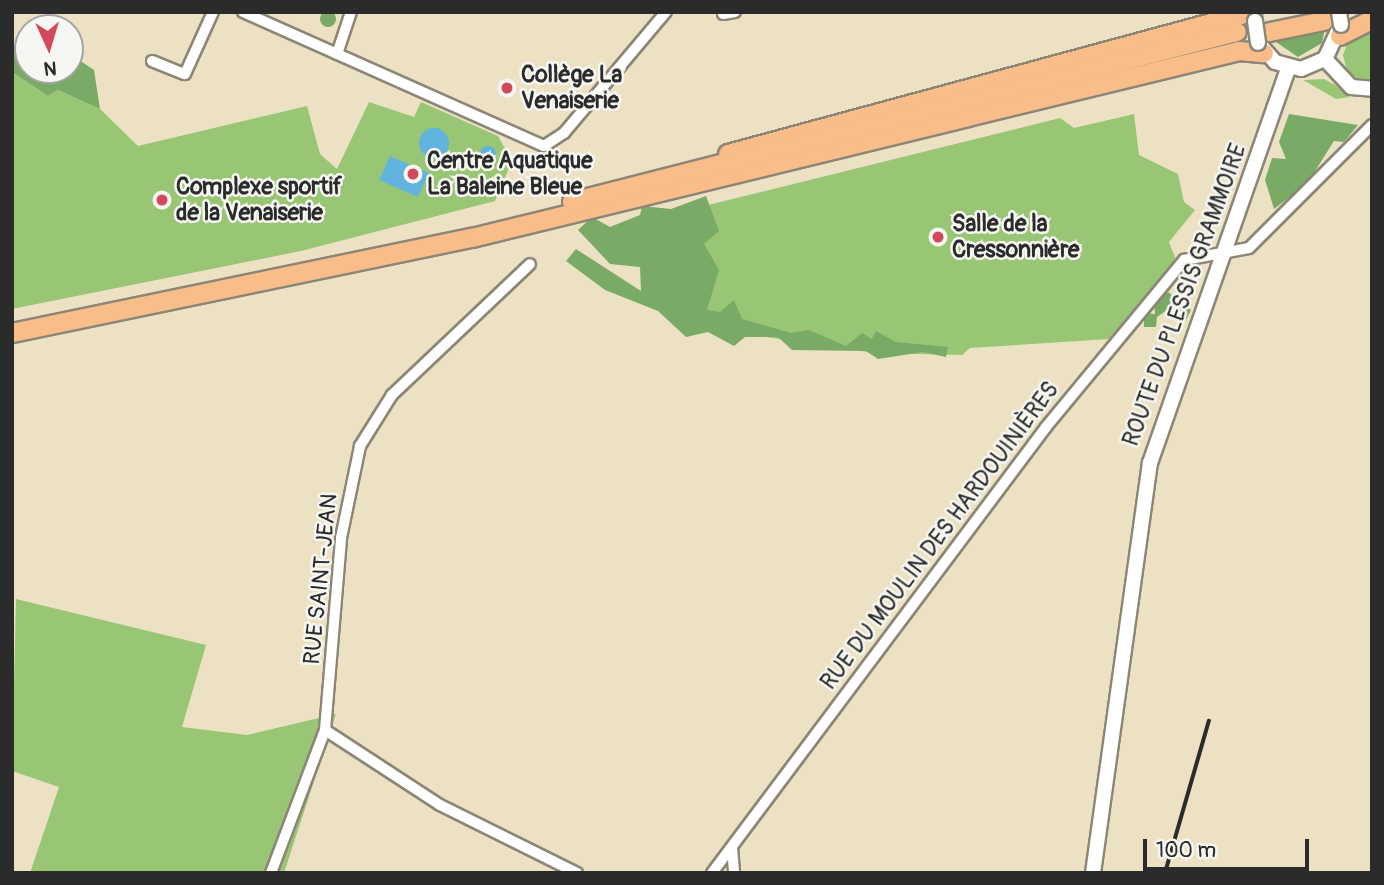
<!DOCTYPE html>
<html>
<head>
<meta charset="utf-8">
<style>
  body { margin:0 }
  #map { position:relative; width:1384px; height:885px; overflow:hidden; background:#ece2c3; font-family:Pangolin,sans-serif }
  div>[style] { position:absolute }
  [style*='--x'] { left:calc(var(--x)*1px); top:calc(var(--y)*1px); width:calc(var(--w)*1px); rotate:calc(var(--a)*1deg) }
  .green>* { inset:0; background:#99c674 }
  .forest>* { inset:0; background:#7aab66 }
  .round { border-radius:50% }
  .water>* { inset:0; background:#62b3dd }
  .trunk-tunnel>* { height:18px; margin-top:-9px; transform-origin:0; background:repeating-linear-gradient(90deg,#c5bda5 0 18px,transparent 0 27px) }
  .roads { filter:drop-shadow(2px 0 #8c8677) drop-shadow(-2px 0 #8c8677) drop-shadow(0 2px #8c8677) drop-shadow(0 -2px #8c8677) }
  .minor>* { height:10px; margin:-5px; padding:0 5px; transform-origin:5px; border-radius:5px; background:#fff }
  .tertiary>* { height:14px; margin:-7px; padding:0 7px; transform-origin:7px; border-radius:7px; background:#fff }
  .primary>* { height:18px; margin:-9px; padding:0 9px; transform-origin:9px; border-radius:9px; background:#f8bd89 }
  .trunk>* { height:18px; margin:-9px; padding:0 9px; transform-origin:9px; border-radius:9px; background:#f8bd89 }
  .rail>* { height:3.5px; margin:-1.75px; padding:0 1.75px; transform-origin:1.75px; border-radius:1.75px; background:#2b2b2b }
  .bridges { filter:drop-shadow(2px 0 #8c8677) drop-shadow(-2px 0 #8c8677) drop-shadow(0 2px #8c8677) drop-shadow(0 -2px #8c8677) }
  .tertiary-bridge>* { height:14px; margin:-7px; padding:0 7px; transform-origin:7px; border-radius:7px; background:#fff }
  .dots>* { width:19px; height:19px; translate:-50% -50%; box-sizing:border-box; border:4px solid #f6f6f2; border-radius:50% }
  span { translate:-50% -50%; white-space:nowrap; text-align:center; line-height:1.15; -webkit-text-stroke:5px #f6f6f2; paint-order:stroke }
  .poi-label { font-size:23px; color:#2b2b2b; font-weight:700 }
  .left { translate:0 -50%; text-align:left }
  .street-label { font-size:23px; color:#2b2b2b }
  .frame { position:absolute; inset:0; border:14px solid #2b2b2b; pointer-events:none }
  .north { position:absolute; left:14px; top:14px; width:70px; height:70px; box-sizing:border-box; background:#f6f6f2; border:2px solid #a5a5a2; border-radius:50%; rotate:176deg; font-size:19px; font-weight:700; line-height:28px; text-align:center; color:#2b2b2b }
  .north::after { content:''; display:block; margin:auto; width:24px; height:32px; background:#d1495b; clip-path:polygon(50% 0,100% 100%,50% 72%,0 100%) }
  .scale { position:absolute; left:1143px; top:839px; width:166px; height:32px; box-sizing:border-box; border:4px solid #2b2b2b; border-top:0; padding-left:9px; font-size:21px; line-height:24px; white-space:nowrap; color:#2b2b2b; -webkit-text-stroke:5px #f6f6f2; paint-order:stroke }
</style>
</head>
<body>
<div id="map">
  <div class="green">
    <i style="clip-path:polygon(1372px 25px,1372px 80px,1360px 80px,1347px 71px,1343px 55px,1349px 39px)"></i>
    <i style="clip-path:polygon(12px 72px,48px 96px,58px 90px,100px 109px,138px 146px,307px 106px,320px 154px,337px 169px,369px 102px,414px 117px,421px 102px,498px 136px,512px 161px,495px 201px,301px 251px,12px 309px)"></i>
    <i style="clip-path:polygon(1324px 79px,1335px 85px,1350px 97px,1336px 99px,1303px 80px)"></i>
    <i style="clip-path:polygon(1134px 114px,1139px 155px,1178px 174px,1184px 202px,1195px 210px,1169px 242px,1176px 260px,1109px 339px,970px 348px,962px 355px,875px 353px,690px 326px,708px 205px,1060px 118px,1074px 128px)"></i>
    <i style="clip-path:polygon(16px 599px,206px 645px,182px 727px,247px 735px,336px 714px,284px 873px,30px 873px,59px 787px,12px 771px)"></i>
  </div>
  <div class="forest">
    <i class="round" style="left:320px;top:11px;width:16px;height:16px"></i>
    <i style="clip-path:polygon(1325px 28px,1322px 43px,1298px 57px,1273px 40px)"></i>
    <i style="clip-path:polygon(28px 43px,28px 70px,70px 70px,70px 54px,94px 70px,100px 109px,58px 90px,48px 96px,12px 72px,12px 46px)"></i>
    <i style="clip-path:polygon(1289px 114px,1358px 125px,1344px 142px,1334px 141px,1307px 184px,1274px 209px,1265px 180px,1272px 158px,1286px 159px,1279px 142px)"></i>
    <i style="clip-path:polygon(706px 196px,719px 231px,704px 244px,719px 270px,707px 310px,720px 312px,734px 300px,742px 319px,791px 333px,809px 330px,846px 346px,862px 333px,872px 339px,876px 331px,896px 342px,948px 347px,946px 357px,923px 352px,878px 359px,866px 351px,792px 350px,778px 337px,745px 337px,734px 346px,708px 332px,686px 337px,658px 311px,605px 290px,566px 261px,576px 249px,641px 291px,640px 267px,610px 264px,578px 230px,592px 217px,610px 227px,640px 215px,642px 206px,671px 209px)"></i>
    <i style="clip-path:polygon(1168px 292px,1191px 310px,1185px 322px,1174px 305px,1157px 317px,1156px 327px,1144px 327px,1144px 313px,1155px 314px,1154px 304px)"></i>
  </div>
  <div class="water">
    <i class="round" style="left:419px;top:128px;width:30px;height:30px"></i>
    <i class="round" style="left:480px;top:146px;width:16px;height:16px"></i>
    <i style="clip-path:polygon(390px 156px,429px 173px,418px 197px,379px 180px)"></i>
  </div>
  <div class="trunk-tunnel">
    <i style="--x:1320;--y:13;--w:3;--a:-18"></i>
  </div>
  <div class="roads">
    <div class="minor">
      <i style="--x:243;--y:12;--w:329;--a:24"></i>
      <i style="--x:544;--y:146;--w:24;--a:-33"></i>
      <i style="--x:564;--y:133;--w:158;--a:-49.9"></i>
      <i style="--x:723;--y:14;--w:12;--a:-9"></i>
      <i style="--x:337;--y:54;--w:44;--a:-71.6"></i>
      <i style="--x:152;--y:61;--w:35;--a:22"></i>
      <i style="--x:185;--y:74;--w:68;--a:-65.7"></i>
      <i style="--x:325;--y:730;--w:137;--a:33.1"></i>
      <i style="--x:440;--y:805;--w:153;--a:26.4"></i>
      <i style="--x:732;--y:848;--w:25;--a:85"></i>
      <i style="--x:271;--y:873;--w:153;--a:-69.3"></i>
      <i style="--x:325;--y:730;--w:193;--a:-85.2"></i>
      <i style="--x:341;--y:538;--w:94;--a:-78.3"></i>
      <i style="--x:360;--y:446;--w:60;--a:-57.9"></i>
      <i style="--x:392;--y:395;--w:190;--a:-43.5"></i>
      <i style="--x:712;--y:873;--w:557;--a:-53.17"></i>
      <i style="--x:1046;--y:427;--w:217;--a:-50.4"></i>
      <i style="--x:1184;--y:260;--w:66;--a:-10.5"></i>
      <i style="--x:1249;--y:248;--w:174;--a:-45"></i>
    </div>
    <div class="tertiary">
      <i style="--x:1259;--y:44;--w:24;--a:48"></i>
      <i style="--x:1275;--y:62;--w:27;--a:15"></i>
      <i style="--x:1301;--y:69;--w:26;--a:-23"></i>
      <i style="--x:1325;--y:59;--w:38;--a:-65"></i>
      <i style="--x:1325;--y:59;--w:38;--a:47"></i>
      <i style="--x:1351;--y:87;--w:21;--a:5"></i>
      <i style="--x:1093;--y:873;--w:414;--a:-82.1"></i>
      <i style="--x:1150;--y:463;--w:418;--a:-70.7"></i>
    </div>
    <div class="primary">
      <i style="--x:728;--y:154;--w:543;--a:-15.16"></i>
      <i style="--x:12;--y:333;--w:470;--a:-11.7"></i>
      <i style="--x:472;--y:238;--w:789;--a:-13.7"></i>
      <i style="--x:1239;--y:51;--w:25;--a:5"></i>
    </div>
    <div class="trunk">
      <i style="--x:1270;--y:32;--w:55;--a:-11.5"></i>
      <i style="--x:1340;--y:36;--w:36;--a:-27"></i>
      <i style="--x:572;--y:202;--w:686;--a:-14.34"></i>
    </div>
  </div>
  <div class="rail">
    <i style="--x:1165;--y:873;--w:158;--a:-73.9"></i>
  </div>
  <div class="bridges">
    <div class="tertiary-bridge">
      <i style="--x:1339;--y:12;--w:13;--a:81"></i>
      <i style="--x:1255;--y:21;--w:22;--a:82"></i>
    </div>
  </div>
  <div class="dots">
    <i style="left:507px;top:88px;background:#d1495b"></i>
    <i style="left:413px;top:174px;background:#d1495b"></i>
    <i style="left:162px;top:200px;background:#d1495b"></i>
    <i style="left:938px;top:237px;background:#d1495b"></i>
  </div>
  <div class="poi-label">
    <span class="left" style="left:521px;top:88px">Collège La<br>Venaiserie</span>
    <span class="left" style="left:427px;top:174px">Centre Aquatique<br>La Baleine Bleue</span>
    <span class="left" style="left:176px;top:200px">Complexe sportif<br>de la Venaiserie</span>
    <span class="left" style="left:952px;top:237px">Salle de la<br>Cressonnière</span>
  </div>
  <div class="street-label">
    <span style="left:1185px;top:295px;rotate:-70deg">ROUTE DU PLESSIS GRAMMOIRE</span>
    <span style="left:940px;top:536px;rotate:-53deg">RUE DU MOULIN DES HARDOUINIÈRES</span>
    <span style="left:321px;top:579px;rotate:-84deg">RUE SAINT-JEAN</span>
  </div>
  <div class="frame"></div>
  <div class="north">N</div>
  <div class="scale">100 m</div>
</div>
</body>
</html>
